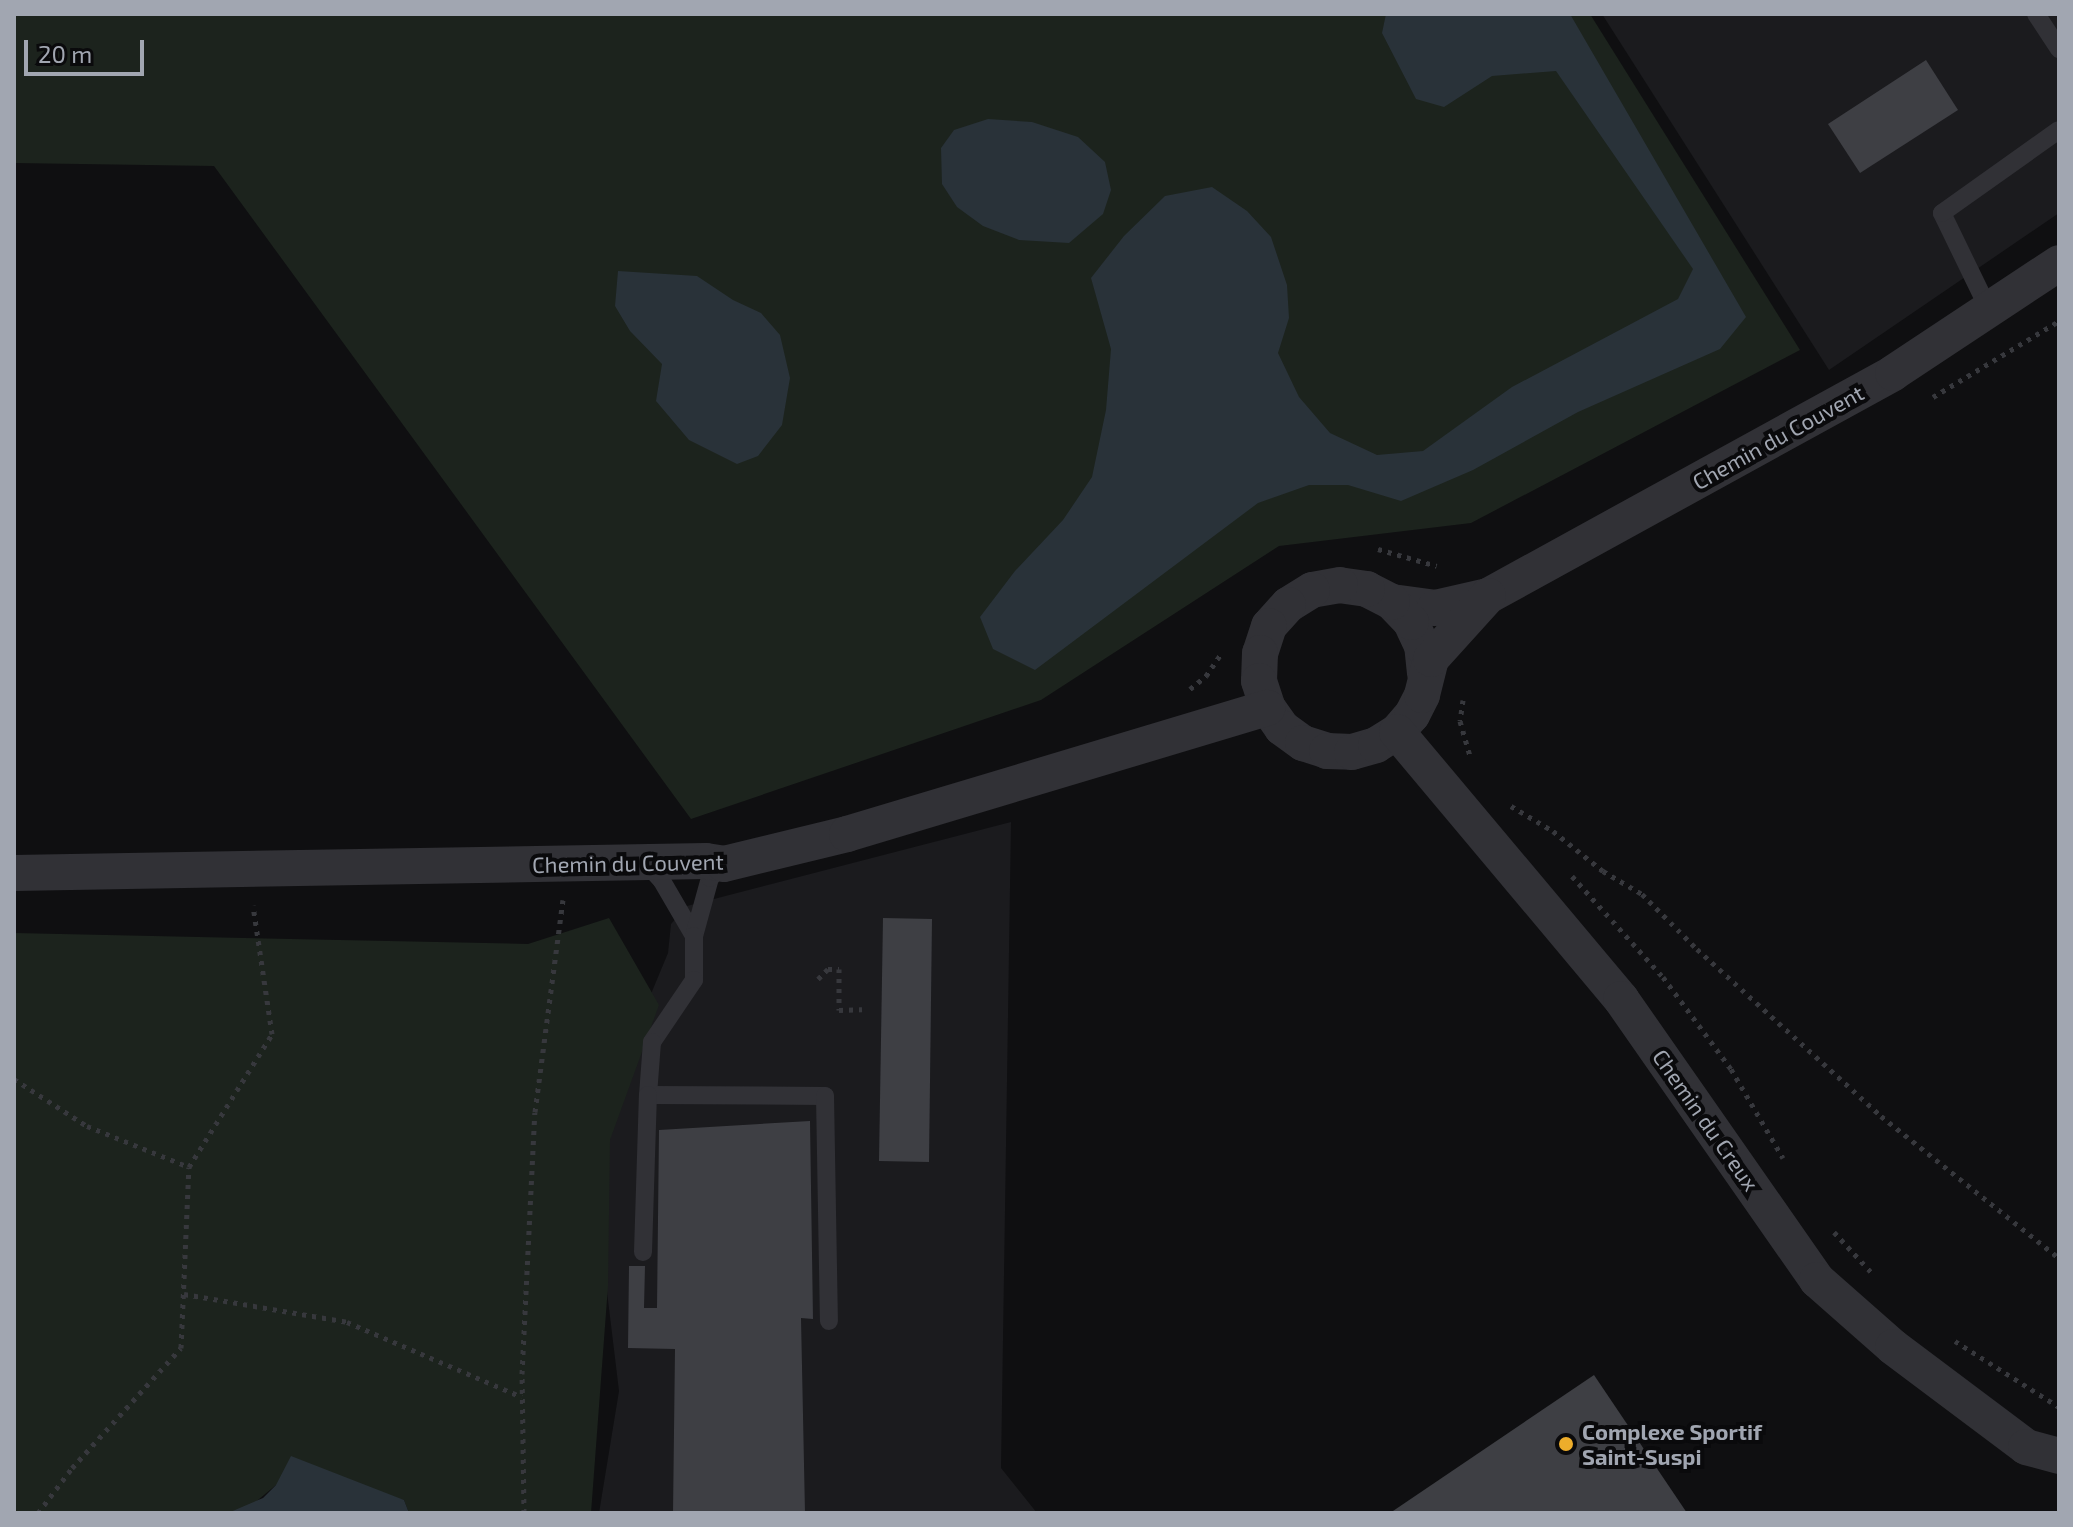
<!DOCTYPE html>
<html>
<head>
<meta charset="utf-8">
<style>
  body { margin:0 }
  #map { position:relative; width:2073px; height:1527px; overflow:hidden; background:#0f0f11; font-family:"Exo 2",sans-serif }
  div>[style] { position:absolute }
  [style*='--x'] { left:calc(var(--x)*1px); top:calc(var(--y)*1px); width:calc(var(--w)*1px); rotate:calc(var(--a)*1deg) }
  .built>* { inset:0; background:#1b1b1e }
  .green>* { inset:0; background:#1c231d }
  .water>* { inset:0; background:#293239 }
  .building>* { inset:0; background:#3e3f44 }
  .path>* { height:5px; margin-top:-2.5px; transform-origin:0; background:repeating-linear-gradient(90deg,#37383d 0 4px,transparent 0 10px) }
  .service>* { height:18px; margin:-9px; padding:0 9px; transform-origin:9px; border-radius:9px; background:#313136 }
  .minor>* { height:36px; margin:-18px; padding:0 18px; transform-origin:18px; border-radius:18px; background:#313136 }
  .dots>* { width:22px; height:22px; translate:-50% -50%; box-sizing:border-box; border:4px solid #0a0a0c; border-radius:50% }
  span { translate:-50% -50%; white-space:nowrap; text-align:center; line-height:1.15; -webkit-text-stroke:8px #0a0a0c; paint-order:stroke }
  .street-label { font-size:22px; color:#a1a6b1 }
  .poi-label { font-size:22px; color:#a1a6b1; font-weight:700 }
  .left { translate:0 -50%; text-align:left }
  .frame { position:absolute; inset:0; border:16px solid #a1a6b1; pointer-events:none }
  .scale { position:absolute; left:24px; top:40px; width:120px; height:36px; box-sizing:border-box; border:4px solid #a1a6b1; border-top:0; padding-left:10px; font-size:24px; line-height:28px; white-space:nowrap; color:#a1a6b1; -webkit-text-stroke:6px #0a0a0c; paint-order:stroke }
</style>
</head>
<body>
<div id="map">
  <div class="built">
    <i style="clip-path:polygon(1602px 14px,2059px 14px,2059px 213px,1829px 370px)"></i>
    <i style="clip-path:polygon(1011px 822px,1001px 1468px,1037px 1513px,599px 1513px,619px 1391px,589px 1143px,668px 953px,671px 924px,687px 906px)"></i>
  </div>
  <div class="green">
    <i style="clip-path:polygon(14px 14px,1590px 14px,1800px 350px,1471px 523px,1279px 546px,1041px 700px,691px 819px,214px 166px,14px 163px)"></i>
    <i style="clip-path:polygon(609px 918px,659px 1005px,610px 1140px,608px 1286px,591px 1513px,409px 1513px,404px 1500px,276px 1485px,252px 1505px,228px 1513px,14px 1513px,14px 933px,528px 944px)"></i>
  </div>
  <div class="water">
    <i style="clip-path:polygon(1386px 14px,1570px 14px,1746px 317px,1720px 349px,1578px 412px,1473px 470px,1401px 501px,1348px 485px,1309px 485px,1258px 503px,1035px 670px,993px 649px,980px 617px,1015px 571px,1063px 520px,1092px 477px,1106px 410px,1111px 349px,1091px 278px,1124px 236px,1165px 196px,1212px 187px,1247px 211px,1271px 237px,1287px 285px,1289px 318px,1278px 353px,1299px 397px,1330px 433px,1377px 455px,1423px 451px,1512px 387px,1678px 299px,1693px 269px,1556px 71px,1492px 76px,1444px 107px,1416px 99px,1382px 33px)"></i>
    <i style="clip-path:polygon(988px 119px,1032px 122px,1078px 137px,1105px 162px,1111px 190px,1103px 214px,1069px 243px,1019px 240px,983px 226px,957px 207px,942px 184px,941px 148px,954px 130px)"></i>
    <i style="clip-path:polygon(618px 271px,697px 276px,733px 300px,761px 313px,780px 335px,790px 378px,782px 425px,758px 456px,737px 464px,689px 440px,656px 401px,662px 364px,630px 331px,615px 306px)"></i>
    <i style="clip-path:polygon(291px 1456px,404px 1500px,409px 1513px,228px 1513px,263px 1498px,276px 1485px)"></i>
  </div>
  <div class="building">
    <i style="clip-path:polygon(1926px 60px,1958px 110px,1860px 173px,1828px 124px)"></i>
    <i style="clip-path:polygon(883px 918px,932px 919px,929px 1162px,879px 1161px)"></i>
    <i style="clip-path:polygon(810px 1121px,813px 1319px,801px 1318px,805px 1513px,673px 1513px,675px 1349px,628px 1348px,629px 1266px,645px 1266px,644px 1308px,657px 1308px,659px 1130px)"></i>
    <i style="clip-path:polygon(1594px 1375px,1687px 1513px,1390px 1513px)"></i>
  </div>
  <div class="path">
    <i style="--x:1933;--y:397;--w:147;--a:-31.1"></i>
    <i style="--x:1378;--y:549;--w:61;--a:16.1"></i>
    <i style="--x:1190;--y:689;--w:21;--a:-39"></i>
    <i style="--x:1206;--y:676;--w:25;--a:-56"></i>
    <i style="--x:1463;--y:700;--w:21;--a:98"></i>
    <i style="--x:1460;--y:721;--w:36;--a:74"></i>
    <i style="--x:1511;--y:806;--w:49;--a:30.8"></i>
    <i style="--x:1553;--y:831;--w:64;--a:38.7"></i>
    <i style="--x:1603;--y:871;--w:45;--a:30.5"></i>
    <i style="--x:1642;--y:894;--w:78;--a:45"></i>
    <i style="--x:1697;--y:949;--w:248;--a:42.2"></i>
    <i style="--x:1881;--y:1116;--w:228;--a:38.6"></i>
    <i style="--x:1572;--y:876;--w:136;--a:48"></i>
    <i style="--x:1663;--y:977;--w:114;--a:53.5"></i>
    <i style="--x:1731;--y:1069;--w:103;--a:59.7"></i>
    <i style="--x:818;--y:979;--w:14;--a:-45"></i>
    <i style="--x:828;--y:969;--w:11;--a:0"></i>
    <i style="--x:839;--y:969;--w:41;--a:90"></i>
    <i style="--x:839;--y:1010;--w:23;--a:-2"></i>
    <i style="--x:14;--y:1079;--w:87;--a:32.8"></i>
    <i style="--x:87;--y:1126;--w:110;--a:21.9"></i>
    <i style="--x:1834;--y:1232;--w:54;--a:47.2"></i>
    <i style="--x:184;--y:1294;--w:165;--a:9.7"></i>
    <i style="--x:347;--y:1322;--w:190;--a:23.2"></i>
    <i style="--x:1955;--y:1341;--w:123;--a:32.4"></i>
    <i style="--x:38;--y:1513;--w:56;--a:-52.9"></i>
    <i style="--x:72;--y:1468;--w:162;--a:-47.8"></i>
    <i style="--x:181;--y:1348;--w:181;--a:-87.5"></i>
    <i style="--x:189;--y:1167;--w:157;--a:-58"></i>
    <i style="--x:272;--y:1034;--w:130;--a:-98.4"></i>
    <i style="--x:524;--y:1513;--w:139;--a:-90.8"></i>
    <i style="--x:522;--y:1374;--w:262;--a:-87.2"></i>
    <i style="--x:535;--y:1112;--w:214;--a:-82.5"></i>
  </div>
  <div class="service">
    <i style="--x:2036;--y:14;--w:42;--a:56.7"></i>
    <i style="--x:1990;--y:312;--w:110;--a:-115.9"></i>
    <i style="--x:1942;--y:213;--w:143;--a:-35.4"></i>
    <i style="--x:645;--y:862;--w:25;--a:48"></i>
    <i style="--x:662;--y:881;--w:64;--a:59.8"></i>
    <i style="--x:694;--y:936;--w:60;--a:-74.6"></i>
    <i style="--x:710;--y:878;--w:20;--a:-45"></i>
    <i style="--x:694;--y:936;--w:44;--a:90"></i>
    <i style="--x:694;--y:980;--w:75;--a:124.1"></i>
    <i style="--x:652;--y:1042;--w:53;--a:94.3"></i>
    <i style="--x:648;--y:1095;--w:177;--a:0.3"></i>
    <i style="--x:825;--y:1096;--w:225;--a:89"></i>
    <i style="--x:643;--y:1252;--w:157;--a:-88.2"></i>
  </div>
  <div class="minor">
    <i style="--x:1392;--y:602;--w:43;--a:7.9"></i>
    <i style="--x:1435;--y:608;--w:54;--a:-12.8"></i>
    <i style="--x:1488;--y:596;--w:462;--a:-28.8"></i>
    <i style="--x:1893;--y:373;--w:199;--a:-33.5"></i>
    <i style="--x:1425;--y:673;--w:27;--a:-96"></i>
    <i style="--x:1422;--y:646;--w:26;--a:-115"></i>
    <i style="--x:1411;--y:622;--w:28;--a:-134"></i>
    <i style="--x:1392;--y:602;--w:28;--a:-153"></i>
    <i style="--x:1367;--y:589;--w:27;--a:-172"></i>
    <i style="--x:1340;--y:585;--w:28;--a:170"></i>
    <i style="--x:1312;--y:590;--w:28;--a:148"></i>
    <i style="--x:1288;--y:605;--w:28;--a:132"></i>
    <i style="--x:1269;--y:626;--w:28;--a:108"></i>
    <i style="--x:1260;--y:653;--w:28;--a:92"></i>
    <i style="--x:1259;--y:681;--w:28;--a:72"></i>
    <i style="--x:1268;--y:708;--w:24;--a:55"></i>
    <i style="--x:1282;--y:728;--w:26;--a:36"></i>
    <i style="--x:1303;--y:743;--w:25;--a:18"></i>
    <i style="--x:1327;--y:751;--w:25;--a:2"></i>
    <i style="--x:1352;--y:752;--w:25;--a:-16"></i>
    <i style="--x:1376;--y:745;--w:25;--a:-32"></i>
    <i style="--x:1397;--y:732;--w:23;--a:-49"></i>
    <i style="--x:1412;--y:715;--w:22;--a:-63"></i>
    <i style="--x:1422;--y:695;--w:37;--a:-76"></i>
    <i style="--x:1431;--y:659;--w:85;--a:-47.9"></i>
    <i style="--x:1397;--y:732;--w:349;--a:50"></i>
    <i style="--x:1621;--y:999;--w:343;--a:55.1"></i>
    <i style="--x:1817;--y:1280;--w:101;--a:41.4"></i>
    <i style="--x:1893;--y:1347;--w:166;--a:36.9"></i>
    <i style="--x:2026;--y:1447;--w:34;--a:15"></i>
    <i style="--x:14;--y:873;--w:692;--a:-0.99"></i>
    <i style="--x:706;--y:861;--w:18;--a:9"></i>
    <i style="--x:724;--y:864;--w:127;--a:-13.7"></i>
    <i style="--x:847;--y:834;--w:439;--a:-16.7"></i>
  </div>
  <div class="dots">
    <i style="left:1566px;top:1444px;background:#edad2b"></i>
  </div>
  <div class="street-label">
    <span style="left:1778px;top:437px;rotate:-29deg">Chemin du Couvent</span>
    <span style="left:628px;top:863px;rotate:-1deg">Chemin du Couvent</span>
    <span style="left:1706px;top:1120px;rotate:55deg">Chemin du Creux</span>
  </div>
  <div class="poi-label">
    <span class="left" style="left:1582px;top:1444px">Complexe Sportif<br>Saint-Suspi</span>
  </div>
  <div class="frame"></div>
  <div class="scale">20 m</div>
</div>
</body>
</html>
